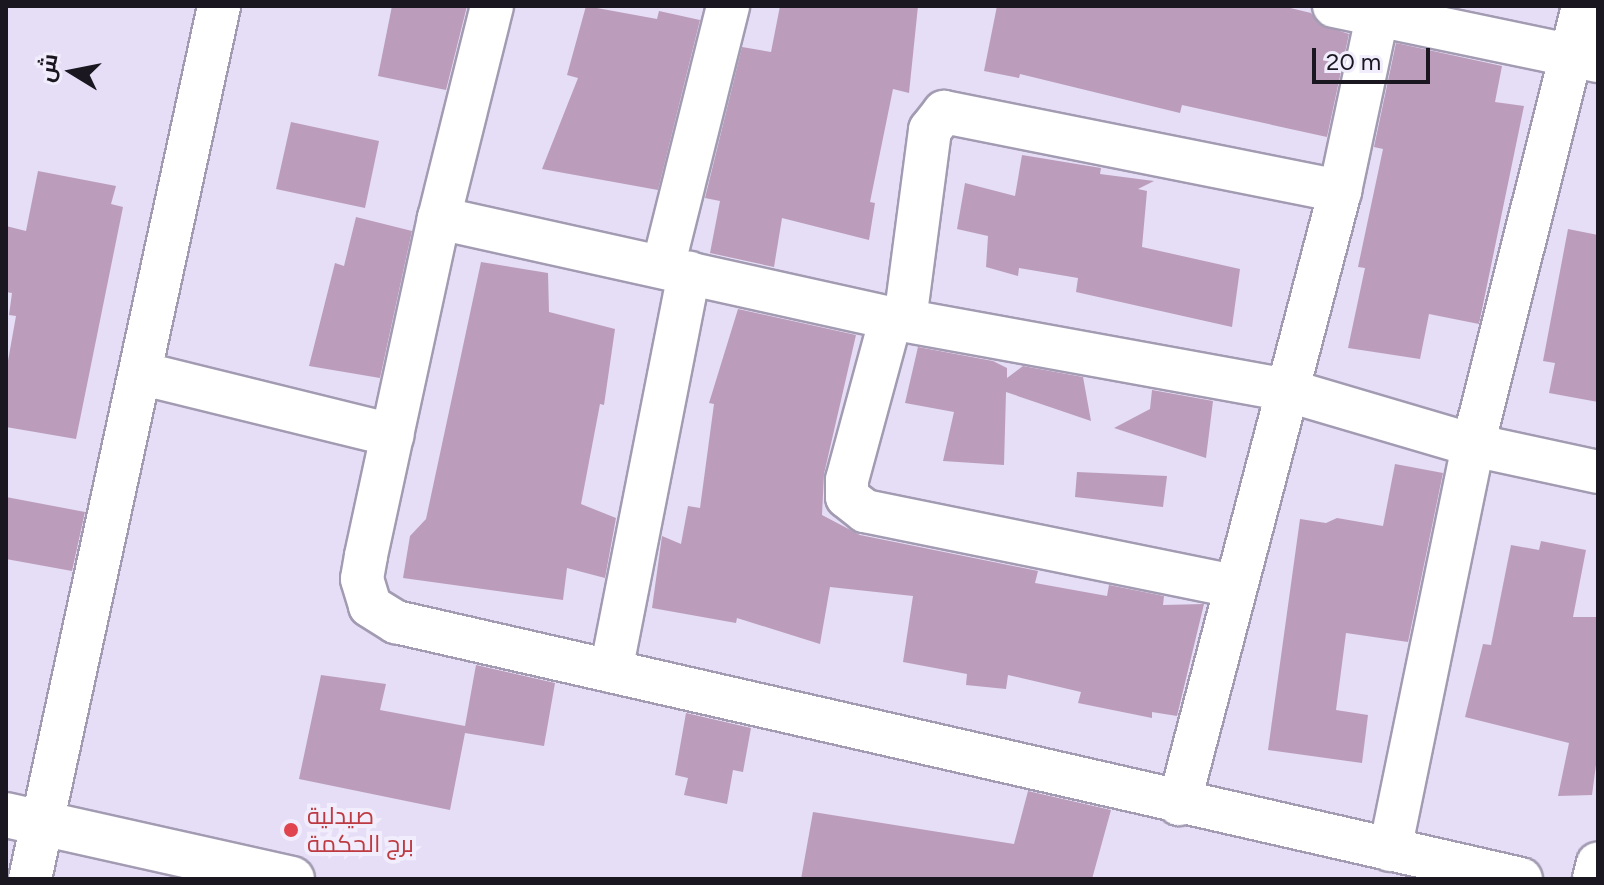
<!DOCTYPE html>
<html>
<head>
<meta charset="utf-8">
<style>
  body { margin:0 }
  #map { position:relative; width:1604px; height:885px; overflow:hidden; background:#e5def6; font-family:Figtree,Cairo,sans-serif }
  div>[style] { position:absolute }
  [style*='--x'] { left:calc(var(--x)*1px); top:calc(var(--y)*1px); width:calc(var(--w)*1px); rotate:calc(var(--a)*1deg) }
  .building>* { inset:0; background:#bb9dbb }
  .roads { filter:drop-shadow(2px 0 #a29bb2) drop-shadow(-2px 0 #a29bb2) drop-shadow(0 2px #a29bb2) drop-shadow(0 -2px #a29bb2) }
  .street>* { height:42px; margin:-21px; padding:0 21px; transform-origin:21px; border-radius:21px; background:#fff }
  .secondary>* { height:44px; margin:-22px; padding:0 22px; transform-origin:22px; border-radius:22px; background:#fff }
  .dots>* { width:22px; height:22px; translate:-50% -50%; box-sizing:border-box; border:4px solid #f1edfc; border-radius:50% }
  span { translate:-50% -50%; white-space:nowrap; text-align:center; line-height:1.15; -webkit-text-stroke:8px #f1edfc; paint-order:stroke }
  .health-label { font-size:24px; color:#be3a42 }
  .left { translate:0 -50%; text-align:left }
  .frame { position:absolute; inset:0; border:8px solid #1a1720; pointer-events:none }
  .north { position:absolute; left:32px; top:32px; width:80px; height:80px; -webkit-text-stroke:6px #f1edfc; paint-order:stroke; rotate:280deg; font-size:22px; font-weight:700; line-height:32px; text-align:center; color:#1a1720 }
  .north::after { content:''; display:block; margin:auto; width:28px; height:36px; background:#1a1720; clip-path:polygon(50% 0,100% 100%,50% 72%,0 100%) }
  .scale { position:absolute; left:1312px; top:48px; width:118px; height:36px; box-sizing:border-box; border:4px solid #1a1720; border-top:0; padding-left:10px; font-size:24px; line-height:28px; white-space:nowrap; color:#1a1720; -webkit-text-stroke:6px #f1edfc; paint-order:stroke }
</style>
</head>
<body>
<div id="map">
  <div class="building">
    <i style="clip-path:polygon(392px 6px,467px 6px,446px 90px,378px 76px)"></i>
    <i style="clip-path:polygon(586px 6px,657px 19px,659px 11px,700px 20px,658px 190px,542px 169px,578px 78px,567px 75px)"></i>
    <i style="clip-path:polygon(780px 6px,918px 6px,909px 93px,893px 89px,870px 202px,875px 203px,869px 240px,782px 218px,774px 267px,710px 253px,720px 201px,705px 198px,742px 47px,771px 52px)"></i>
    <i style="clip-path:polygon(997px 6px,1282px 6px,1311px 13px,1319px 24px,1349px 34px,1327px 137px,1182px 105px,1180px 113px,1020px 74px,1019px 78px,984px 71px)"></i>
    <i style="clip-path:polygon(1396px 43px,1502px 66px,1495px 102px,1524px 106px,1479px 324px,1429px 314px,1420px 359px,1348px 348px,1365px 268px,1358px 267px,1383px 149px,1374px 147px)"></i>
    <i style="clip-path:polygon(291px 122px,379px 141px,365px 208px,276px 189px)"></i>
    <i style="clip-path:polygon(1022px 155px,1101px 168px,1100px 174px,1154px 181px,1138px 189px,1147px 191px,1142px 247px,1240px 269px,1232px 327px,1076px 292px,1078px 278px,1019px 268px,1018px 276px,986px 267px,988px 236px,957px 229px,965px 183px,1015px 196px)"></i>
    <i style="clip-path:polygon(38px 171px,116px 186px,111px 204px,123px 207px,76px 439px,6px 427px,6px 372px,16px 316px,9px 315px,12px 293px,6px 292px,6px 226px,26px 231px)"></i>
    <i style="clip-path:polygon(356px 217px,412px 231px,380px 378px,309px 366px,335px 263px,344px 266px)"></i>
    <i style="clip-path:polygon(1568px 229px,1598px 235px,1598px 402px,1549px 393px,1555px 363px,1543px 361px)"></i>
    <i style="clip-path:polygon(481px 262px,548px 273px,549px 312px,615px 329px,604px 405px,600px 404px,581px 504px,616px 518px,605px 578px,567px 568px,563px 600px,403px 578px,410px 536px,426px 519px)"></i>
    <i style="clip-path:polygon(738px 309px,856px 335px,824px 474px,822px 515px,860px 535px,1038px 571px,1035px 583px,1107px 596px,1109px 585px,1164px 596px,1163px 605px,1204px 604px,1177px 716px,1152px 712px,1152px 718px,1078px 703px,1081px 692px,1008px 675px,1006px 689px,966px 685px,967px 674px,903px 662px,913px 596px,830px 587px,820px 644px,737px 618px,736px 623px,652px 608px,662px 536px,681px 544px,688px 506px,700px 508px,714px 404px,709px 403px)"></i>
    <i style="clip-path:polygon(918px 347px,993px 361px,1007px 368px,1007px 378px,1023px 366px,1083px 377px,1091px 421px,1006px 392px,1004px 465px,943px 461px,954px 412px,905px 403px)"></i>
    <i style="clip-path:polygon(1152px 390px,1213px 401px,1206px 458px,1114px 428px,1150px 409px)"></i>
    <i style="clip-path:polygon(1395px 464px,1443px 473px,1408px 642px,1346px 633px,1336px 710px,1368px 715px,1362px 763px,1268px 750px,1300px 519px,1326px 523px,1337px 518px,1383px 526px)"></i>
    <i style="clip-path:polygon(1077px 472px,1167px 476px,1163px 507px,1075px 497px)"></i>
    <i style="clip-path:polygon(6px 497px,85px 512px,72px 571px,6px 559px)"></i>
    <i style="clip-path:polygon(1541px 541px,1586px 550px,1573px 617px,1598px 617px,1598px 750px,1592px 795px,1558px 796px,1569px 743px,1465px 717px,1483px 644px,1491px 645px,1511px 545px,1539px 550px)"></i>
    <i style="clip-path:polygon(476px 665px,555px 683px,544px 746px,465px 733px,450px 810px,299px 779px,321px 675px,386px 684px,380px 710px,465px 726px)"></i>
    <i style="clip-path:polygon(686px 713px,751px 728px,743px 772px,733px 770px,727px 804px,684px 795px,688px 778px,675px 775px)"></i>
    <i style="clip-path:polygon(1028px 791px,1111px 810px,1092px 879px,801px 879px,813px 812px,1014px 844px)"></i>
  </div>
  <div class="roads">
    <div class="street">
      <i style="--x:492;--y:6;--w:219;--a:104"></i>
      <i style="--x:439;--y:218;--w:346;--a:102.2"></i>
      <i style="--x:366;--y:556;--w:23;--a:100"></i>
      <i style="--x:362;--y:579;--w:28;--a:73"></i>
      <i style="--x:370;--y:606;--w:31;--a:32"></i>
      <i style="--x:396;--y:622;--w:1154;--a:12.87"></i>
      <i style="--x:1334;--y:6;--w:269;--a:11.8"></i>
      <i style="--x:1340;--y:191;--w:178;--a:-78"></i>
      <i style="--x:439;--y:218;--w:463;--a:12.5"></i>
      <i style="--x:891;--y:318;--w:402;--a:10.3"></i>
      <i style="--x:1286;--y:390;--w:195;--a:16.4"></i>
      <i style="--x:1473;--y:445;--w:128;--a:12.2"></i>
      <i style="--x:663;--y:267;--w:269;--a:-76"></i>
      <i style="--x:891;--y:318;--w:168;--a:105.2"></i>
      <i style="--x:847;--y:480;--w:17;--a:90"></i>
      <i style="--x:847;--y:497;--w:23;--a:38"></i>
      <i style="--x:865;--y:511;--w:377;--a:11.5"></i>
      <i style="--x:905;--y:320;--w:192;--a:-82.5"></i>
      <i style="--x:930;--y:130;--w:23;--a:-52"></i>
      <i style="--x:944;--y:112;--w:404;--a:11.3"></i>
      <i style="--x:1340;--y:191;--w:634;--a:104.72"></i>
      <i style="--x:140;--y:373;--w:260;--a:13.8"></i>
      <i style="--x:611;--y:671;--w:406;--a:-78.9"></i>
      <i style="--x:1390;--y:850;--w:413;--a:-78.4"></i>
      <i style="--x:1473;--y:445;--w:453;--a:-75.9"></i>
      <i style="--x:30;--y:879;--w:893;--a:-77.78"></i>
      <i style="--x:1594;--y:879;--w:16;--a:-76"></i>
    </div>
    <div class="secondary">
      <i style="--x:6;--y:815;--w:293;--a:12.6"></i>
    </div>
  </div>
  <div class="dots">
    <i style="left:291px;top:830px;background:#e0444e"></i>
  </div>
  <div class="health-label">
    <span class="left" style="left:307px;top:830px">صيدلية<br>برج الحكمة</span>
  </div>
  <div class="frame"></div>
  <div class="north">ش</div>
  <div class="scale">20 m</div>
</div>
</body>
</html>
